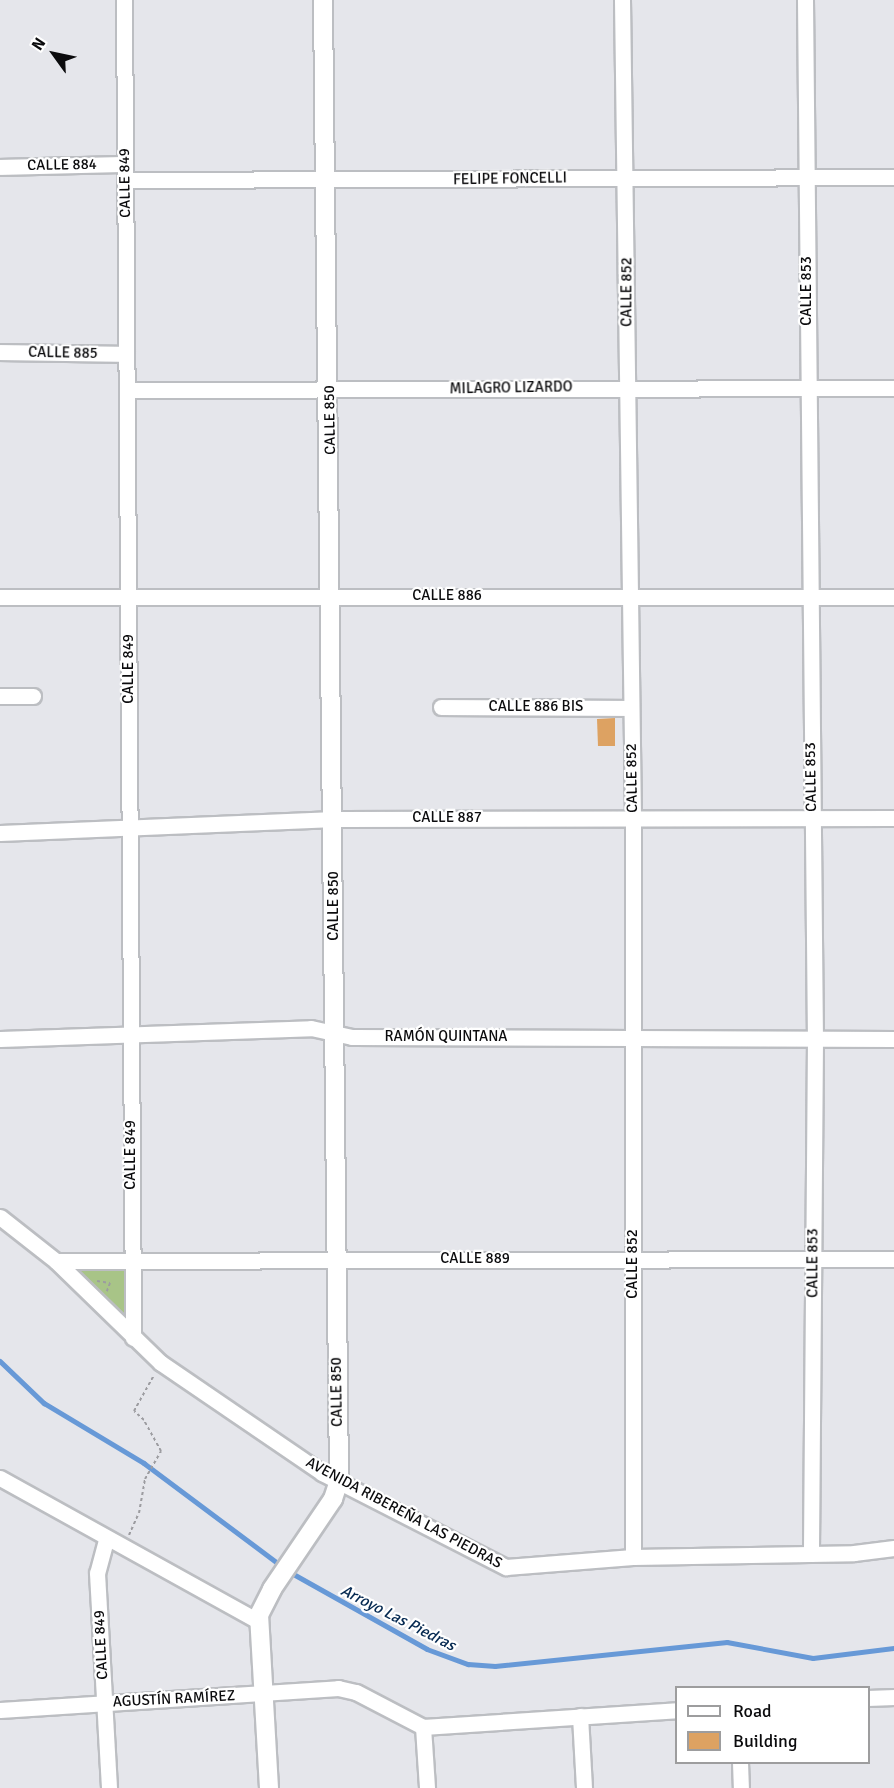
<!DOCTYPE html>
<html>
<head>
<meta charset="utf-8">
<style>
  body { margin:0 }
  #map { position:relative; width:894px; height:1788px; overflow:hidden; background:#e5e6eb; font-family:Signika,sans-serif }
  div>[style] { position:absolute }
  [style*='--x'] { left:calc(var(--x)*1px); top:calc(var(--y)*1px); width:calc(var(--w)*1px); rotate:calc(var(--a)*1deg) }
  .green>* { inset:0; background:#a8c487 }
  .stream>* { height:4.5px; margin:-2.25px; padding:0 2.25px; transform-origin:2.25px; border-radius:2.25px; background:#6799d7 }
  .building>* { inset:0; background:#dda262 }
  .path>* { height:2px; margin-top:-1px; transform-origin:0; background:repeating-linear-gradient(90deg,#9c9ca0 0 3px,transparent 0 6px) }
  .roads { filter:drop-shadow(2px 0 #bcbec2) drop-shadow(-2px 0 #bcbec2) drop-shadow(0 2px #bcbec2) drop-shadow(0 -2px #bcbec2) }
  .minor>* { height:15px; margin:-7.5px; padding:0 7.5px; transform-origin:7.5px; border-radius:7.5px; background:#fff }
  .major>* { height:18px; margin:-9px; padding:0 9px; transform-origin:9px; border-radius:9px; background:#fff }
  span { translate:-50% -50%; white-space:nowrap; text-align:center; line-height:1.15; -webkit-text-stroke:4.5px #fff; paint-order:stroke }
  .street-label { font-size:15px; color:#0b0b0d }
  .water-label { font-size:16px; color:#052951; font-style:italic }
  .legend { position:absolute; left:675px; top:1686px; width:195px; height:78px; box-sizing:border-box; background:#fff; border:2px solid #9d9d9e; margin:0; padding:8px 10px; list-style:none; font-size:18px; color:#0b0b0d }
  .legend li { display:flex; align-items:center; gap:12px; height:30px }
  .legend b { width:30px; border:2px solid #9d9d9e }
  .north { position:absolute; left:24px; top:24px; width:60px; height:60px; -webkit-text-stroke:4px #fff; paint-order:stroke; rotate:303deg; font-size:16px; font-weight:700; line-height:24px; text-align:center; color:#0b0b0d }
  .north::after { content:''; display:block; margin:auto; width:21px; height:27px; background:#0b0b0d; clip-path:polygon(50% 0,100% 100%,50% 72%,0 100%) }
</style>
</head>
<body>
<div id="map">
  <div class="green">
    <i style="clip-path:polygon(69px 1266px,124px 1266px,125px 1318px)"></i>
  </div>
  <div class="stream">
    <i style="--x:0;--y:1361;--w:61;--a:43.7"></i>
    <i style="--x:44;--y:1403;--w:117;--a:31"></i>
    <i style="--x:144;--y:1463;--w:174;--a:36.8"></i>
    <i style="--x:290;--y:1572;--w:157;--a:29.3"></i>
    <i style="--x:427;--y:1649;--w:44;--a:20.1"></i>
    <i style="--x:468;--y:1664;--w:27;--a:4"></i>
    <i style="--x:495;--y:1666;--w:233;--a:-5.9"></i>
    <i style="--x:727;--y:1642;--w:87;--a:10.5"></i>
    <i style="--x:813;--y:1658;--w:82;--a:-7"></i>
  </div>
  <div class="building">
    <i style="clip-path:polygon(615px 718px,615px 746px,598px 746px,597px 719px)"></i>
  </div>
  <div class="path">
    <i style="--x:97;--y:1281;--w:13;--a:9"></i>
    <i style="--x:110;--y:1283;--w:9;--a:111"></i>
    <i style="--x:129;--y:1535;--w:24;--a:-66"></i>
    <i style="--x:139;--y:1513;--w:35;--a:-80"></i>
    <i style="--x:145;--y:1479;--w:32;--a:-60"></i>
    <i style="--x:161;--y:1451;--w:35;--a:-119"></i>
    <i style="--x:144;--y:1420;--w:13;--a:-138"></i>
    <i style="--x:134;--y:1411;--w:41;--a:-60.9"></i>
  </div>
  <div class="roads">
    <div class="minor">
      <i style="--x:124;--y:0;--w:1338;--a:89.61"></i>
      <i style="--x:622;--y:0;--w:818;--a:89.23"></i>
      <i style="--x:633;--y:818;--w:739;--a:90"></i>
      <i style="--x:805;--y:0;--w:1040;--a:89.45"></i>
      <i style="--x:815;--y:1040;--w:514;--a:90.45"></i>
      <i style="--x:0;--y:167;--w:125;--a:-1.4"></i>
      <i style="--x:126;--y:180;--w:768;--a:-0.22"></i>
      <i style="--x:0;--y:352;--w:126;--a:0.9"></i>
      <i style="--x:128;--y:390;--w:766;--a:-0.15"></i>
      <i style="--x:0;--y:597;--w:894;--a:0"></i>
      <i style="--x:0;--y:696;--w:33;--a:0"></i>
      <i style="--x:441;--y:707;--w:190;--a:0.3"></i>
      <i style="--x:0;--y:833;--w:335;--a:-2.4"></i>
      <i style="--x:335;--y:819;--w:559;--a:-0.1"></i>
      <i style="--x:0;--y:1039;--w:311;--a:-2"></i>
      <i style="--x:311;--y:1028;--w:42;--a:12.4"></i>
      <i style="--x:352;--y:1037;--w:542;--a:0.21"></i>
      <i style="--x:0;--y:1217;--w:71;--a:38.2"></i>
      <i style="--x:56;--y:1261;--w:146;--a:44.2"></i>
      <i style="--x:161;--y:1363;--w:195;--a:34.3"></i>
      <i style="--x:322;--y:1473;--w:207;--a:27.1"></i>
      <i style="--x:506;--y:1567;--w:127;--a:-4.5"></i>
      <i style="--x:633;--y:1557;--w:221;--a:-1"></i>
      <i style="--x:854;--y:1553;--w:40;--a:-7.1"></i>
      <i style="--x:56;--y:1261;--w:838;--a:-0.14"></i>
      <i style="--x:0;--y:1478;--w:295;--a:29"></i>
      <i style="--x:106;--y:1540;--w:34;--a:105"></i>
      <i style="--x:97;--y:1573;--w:215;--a:86.8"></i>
      <i style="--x:868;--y:1698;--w:26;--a:-2"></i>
      <i style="--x:0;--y:1710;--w:339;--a:-3.7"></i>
      <i style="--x:338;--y:1688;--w:18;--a:13"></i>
      <i style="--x:356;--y:1692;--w:76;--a:27.6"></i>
      <i style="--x:423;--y:1727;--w:254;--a:-3.8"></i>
      <i style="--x:580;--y:1716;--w:72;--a:86.8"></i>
      <i style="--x:423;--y:1727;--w:61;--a:86.2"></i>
      <i style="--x:740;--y:1762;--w:26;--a:88"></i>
    </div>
    <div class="major">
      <i style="--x:269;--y:1788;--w:173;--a:-93.3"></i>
      <i style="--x:259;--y:1615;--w:29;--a:-63"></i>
      <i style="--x:272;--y:1589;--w:109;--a:-55.9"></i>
      <i style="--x:333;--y:1499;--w:19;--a:-72"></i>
      <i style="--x:339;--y:1481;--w:1481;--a:-90.62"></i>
    </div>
  </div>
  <div class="street-label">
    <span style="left:62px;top:165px;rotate:-1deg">CALLE 884</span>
    <span style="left:510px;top:179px;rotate:-1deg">FELIPE FONCELLI</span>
    <span style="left:125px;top:183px;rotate:-91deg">CALLE 849</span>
    <span style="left:807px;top:291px;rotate:-90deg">CALLE 853</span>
    <span style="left:627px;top:292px;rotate:-90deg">CALLE 852</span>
    <span style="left:63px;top:353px;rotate:1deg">CALLE 885</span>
    <span style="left:511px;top:388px;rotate:-1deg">MILAGRO LIZARDO</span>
    <span style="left:330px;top:420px;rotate:-91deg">CALLE 850</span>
    <span style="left:447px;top:596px">CALLE 886</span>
    <span style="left:129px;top:669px;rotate:-90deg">CALLE 849</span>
    <span style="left:536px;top:707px">CALLE 886 BIS</span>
    <span style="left:811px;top:777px;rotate:-91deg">CALLE 853</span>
    <span style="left:632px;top:778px;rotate:-91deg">CALLE 852</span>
    <span style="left:447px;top:818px">CALLE 887</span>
    <span style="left:334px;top:906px;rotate:-90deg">CALLE 850</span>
    <span style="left:446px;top:1037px">RAMÓN QUINTANA</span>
    <span style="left:131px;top:1155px;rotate:-90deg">CALLE 849</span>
    <span style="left:475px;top:1259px">CALLE 889</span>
    <span style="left:813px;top:1263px;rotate:-90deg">CALLE 853</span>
    <span style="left:633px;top:1264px;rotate:-90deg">CALLE 852</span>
    <span style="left:337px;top:1392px;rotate:-91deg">CALLE 850</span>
    <span style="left:404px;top:1513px;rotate:28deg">AVENIDA RIBEREÑA LAS PIEDRAS</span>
    <span style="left:101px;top:1645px;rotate:-93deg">CALLE 849</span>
    <span style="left:174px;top:1699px;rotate:-3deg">AGUSTÍN RAMÍREZ</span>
  </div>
  <div class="water-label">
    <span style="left:398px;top:1618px;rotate:27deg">Arroyo Las Piedras</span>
  </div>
  <ul class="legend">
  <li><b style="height:8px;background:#fff"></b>Road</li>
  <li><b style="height:16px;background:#dda262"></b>Building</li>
  </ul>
  <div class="north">N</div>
</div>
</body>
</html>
